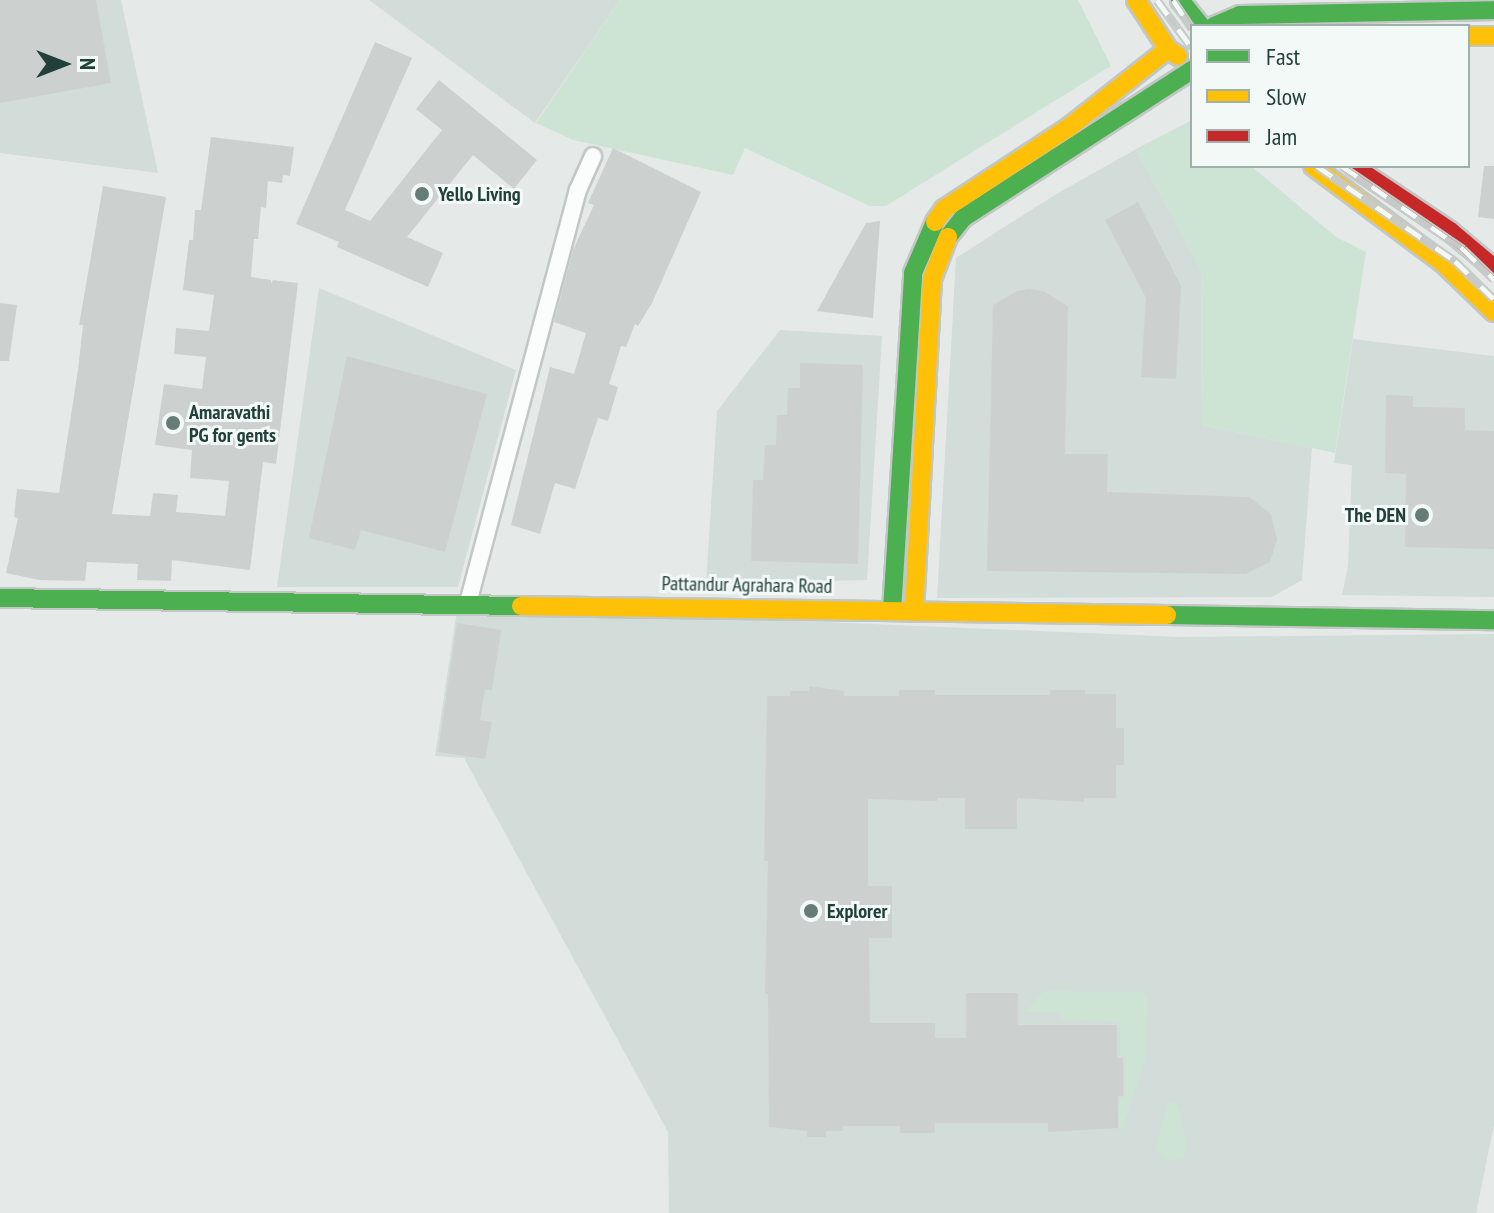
<!DOCTYPE html>
<html>
<head>
<meta charset="utf-8">
<style>
  body { margin:0 }
  #map { position:relative; width:1494px; height:1213px; overflow:hidden; background:#e5eae8; font-family:"PT Sans Narrow",sans-serif }
  div>[style] { position:absolute }
  [style*='--x'] { left:calc(var(--x)*1px); top:calc(var(--y)*1px); width:calc(var(--w)*1px); rotate:calc(var(--a)*1deg) }
  .built>* { inset:0; background:#d2dcd8 }
  .green>* { inset:0; background:#cde4d5 }
  .building>* { inset:0; background:#ccd1cf }
  .roads { filter:drop-shadow(2px 0 #c2c7c5) drop-shadow(-2px 0 #c2c7c5) drop-shadow(0 2px #c2c7c5) drop-shadow(0 -2px #c2c7c5) }
  .street>* { height:16px; margin:-8px; padding:0 8px; transform-origin:8px; border-radius:8px; background:#fbfcfc }
  .fast>* { height:18px; margin:-9px; padding:0 9px; transform-origin:9px; border-radius:9px; background:#4caf50 }
  .slow>* { height:18px; margin:-9px; padding:0 9px; transform-origin:9px; border-radius:9px; background:#ffc107 }
  .jam>* { height:18px; margin:-9px; padding:0 9px; transform-origin:9px; border-radius:9px; background:#c62828 }
  .rail>* { height:9px; margin-top:-4.5px; transform-origin:0; background:repeating-linear-gradient(90deg,#f3f9f7 0 18px,#c6cbca 0 36px); box-sizing:border-box; border-block:2px solid #c6cbca }
  .dots>* { width:22px; height:22px; translate:-50% -50%; box-sizing:border-box; border:4px solid #f3f9f7; border-radius:50% }
  span { translate:-50% -50%; white-space:nowrap; text-align:center; line-height:1.15; -webkit-text-stroke:6px #f3f9f7; paint-order:stroke }
  .poi-label { font-size:20px; color:#214039; font-weight:700 }
  .left { translate:0 -50%; text-align:left }
  .right { translate:-100% -50%; text-align:right }
  .street-label { font-size:20px; color:#214039 }
  .legend { position:absolute; left:1190px; top:24px; width:280px; height:144px; box-sizing:border-box; background:#f3f9f7; border:2px solid #9fafab; margin:0; padding:10px 14px; list-style:none; font-size:24px; color:#214039 }
  .legend li { display:flex; align-items:center; gap:16px; height:40px }
  .legend b { width:40px; border:2px solid #9fafab }
  .north { position:absolute; left:24px; top:24px; width:80px; height:80px; -webkit-text-stroke:6px #f3f9f7; paint-order:stroke; rotate:90deg; font-size:22px; font-weight:700; line-height:32px; text-align:center; color:#214039 }
  .north::after { content:''; display:block; margin:auto; width:28px; height:36px; background:#214039; clip-path:polygon(50% 0,100% 100%,50% 72%,0 100%) }
</style>
</head>
<body>
<div id="map">
  <div class="built">
    <i style="clip-path:polygon(0 0,121px 0,158px 173px,0 153px)"></i>
    <i style="clip-path:polygon(369px 0,620px 0,535px 123px)"></i>
    <i style="clip-path:polygon(1136px 149px,1201px 270px,1202px 425px,1312px 448px,1302px 580px,1272px 597px,937px 598px,956px 258px,1053px 196px)"></i>
    <i style="clip-path:polygon(319px 288px,516px 370px,458px 587px,277px 587px)"></i>
    <i style="clip-path:polygon(780px 330px,882px 336px,867px 580px,706px 584px,717px 411px)"></i>
    <i style="clip-path:polygon(1353px 339px,1494px 356px,1494px 597px,1342px 595px,1348px 566px,1352px 465px,1334px 463px)"></i>
    <i style="clip-path:polygon(456px 616px,707px 617px,1179px 637px,1494px 634px,1494px 1125px,1476px 1213px,669px 1213px,668px 1132px,464px 758px,435px 756px)"></i>
  </div>
  <div class="green">
    <i style="clip-path:polygon(620px 0,1078px 0,1111px 66px,886px 206px,870px 206px,745px 148px,733px 175px,573px 140px,536px 123px)"></i>
    <i style="clip-path:polygon(1192px 120px,1192px 166px,1251px 166px,1336px 237px,1366px 252px,1335px 453px,1202px 425px,1201px 271px,1136px 149px)"></i>
    <i style="clip-path:polygon(1044px 991px,1141px 992px,1147px 998px,1146px 1056px,1123px 1128px,1119px 1128px,1120px 1098px,1126px 1097px,1126px 1056px,1120px 1056px,1120px 1022px,1060px 1019px,1060px 1012px,1025px 1012px)"></i>
    <i style="clip-path:polygon(1169px 1102px,1176px 1103px,1180px 1111px,1187px 1147px,1183px 1157px,1170px 1161px,1160px 1155px,1156px 1145px)"></i>
  </div>
  <div class="building">
    <i style="clip-path:polygon(0 0,96px 0,111px 83px,0 103px)"></i>
    <i style="clip-path:polygon(375px 42px,412px 58px,345px 210px,370px 221px,442px 130px,416px 109px,439px 80px,537px 160px,514px 189px,473px 155px,407px 237px,443px 253px,428px 287px,337px 247px,339px 242px,296px 224px)"></i>
    <i style="clip-path:polygon(211px 137px,294px 147px,290px 176px,283px 175px,282px 183px,268px 181px,266px 208px,261px 207px,258px 239px,254px 239px,251px 277px,271px 280px,271px 284px,273px 280px,298px 283px,276px 464px,263px 462px,250px 570px,172px 560px,171px 581px,137px 580px,138px 564px,87px 562px,85px 581px,39px 580px,6px 573px,18px 518px,14px 517px,17px 489px,59px 493px,78px 370px,83px 325px,79px 325px,103px 186px,166px 197px,112px 514px,150px 516px,153px 493px,178px 495px,176px 512px,225px 516px,229px 481px,190px 478px,192px 450px,155px 445px,164px 384px,202px 389px,206px 357px,174px 354px,176px 328px,209px 331px,214px 295px,183px 290px,189px 240px,193px 240px,195px 210px,201px 210px)"></i>
    <i style="clip-path:polygon(613px 148px,701px 192px,652px 303px,638px 326px,635px 324px,626px 347px,621px 346px,609px 384px,618px 387px,608px 421px,598px 418px,575px 489px,555px 483px,540px 534px,511px 525px,550px 367px,574px 374px,586px 333px,554px 322px,573px 250px,594px 205px,588px 203px)"></i>
    <i style="clip-path:polygon(1484px 166px,1494px 166px,1494px 219px,1478px 217px)"></i>
    <i style="clip-path:polygon(1138px 202px,1181px 286px,1176px 379px,1141px 377px,1146px 298px,1105px 220px)"></i>
    <i style="clip-path:polygon(880px 221px,873px 318px,817px 311px,866px 223px)"></i>
    <i style="clip-path:polygon(1029px 289px,1043px 291px,1068px 306px,1065px 454px,1108px 454px,1107px 492px,1249px 497px,1271px 514px,1277px 539px,1270px 562px,1246px 574px,987px 571px,993px 305px,1017px 291px)"></i>
    <i style="clip-path:polygon(0 303px,17px 305px,9px 361px,0 361px)"></i>
    <i style="clip-path:polygon(347px 356px,487px 394px,445px 552px,361px 530px,355px 550px,309px 538px)"></i>
    <i style="clip-path:polygon(800px 363px,863px 365px,858px 564px,751px 561px,753px 480px,763px 480px,765px 445px,776px 445px,777px 415px,787px 415px,788px 388px,800px 388px)"></i>
    <i style="clip-path:polygon(1386px 395px,1413px 396px,1413px 407px,1465px 408px,1465px 430px,1494px 431px,1494px 549px,1405px 547px,1406px 474px,1385px 473px)"></i>
    <i style="clip-path:polygon(457px 623px,501px 630px,492px 690px,485px 689px,480px 720px,492px 722px,485px 759px,438px 752px)"></i>
    <i style="clip-path:polygon(809px 686px,844px 691px,844px 696px,899px 696px,899px 690px,935px 690px,935px 695px,1050px 695px,1050px 690px,1085px 690px,1085px 694px,1116px 694px,1116px 728px,1124px 728px,1124px 765px,1116px 765px,1116px 798px,1084px 798px,1084px 802px,1017px 798px,1017px 829px,965px 829px,965px 798px,937px 798px,937px 801px,868px 799px,868px 886px,892px 886px,892px 938px,869px 938px,870px 1023px,935px 1023px,935px 1038px,966px 1038px,966px 993px,1018px 993px,1018px 1025px,1117px 1025px,1117px 1058px,1123px 1058px,1123px 1096px,1118px 1096px,1118px 1128px,1048px 1132px,1048px 1123px,935px 1123px,935px 1133px,900px 1133px,900px 1126px,843px 1126px,843px 1131px,826px 1131px,826px 1137px,807px 1137px,807px 1131px,769px 1127px,768px 994px,765px 994px,768px 861px,764px 861px,767px 696px,790px 696px,790px 691px,809px 691px)"></i>
  </div>
  <div class="roads">
    <div class="street">
      <i style="--x:468;--y:603;--w:427;--a:-75.1"></i>
      <i style="--x:578;--y:190;--w:37;--a:-66"></i>
    </div>
    <div class="fast">
      <i style="--x:1180;--y:0;--w:33;--a:51"></i>
      <i style="--x:1214;--y:26;--w:28;--a:-23"></i>
      <i style="--x:1240;--y:15;--w:254;--a:-1.1"></i>
      <i style="--x:948;--y:237;--w:24;--a:-52"></i>
      <i style="--x:963;--y:218;--w:273;--a:-32.9"></i>
      <i style="--x:0;--y:598;--w:521;--a:0.88"></i>
      <i style="--x:892;--y:611;--w:339;--a:-86.4"></i>
      <i style="--x:913;--y:273;--w:56;--a:-66.7"></i>
      <i style="--x:1167;--y:615;--w:327;--a:0.9"></i>
    </div>
    <div class="slow">
      <i style="--x:1136;--y:0;--w:59;--a:56.9"></i>
      <i style="--x:1168;--y:49;--w:12;--a:35"></i>
      <i style="--x:1468;--y:36;--w:26;--a:0"></i>
      <i style="--x:1313;--y:166;--w:161;--a:36.7"></i>
      <i style="--x:1442;--y:262;--w:72;--a:43.9"></i>
      <i style="--x:935;--y:222;--w:16;--a:-55"></i>
      <i style="--x:944;--y:209;--w:148;--a:-33.2"></i>
      <i style="--x:1068;--y:128;--w:127;--a:-38.3"></i>
      <i style="--x:521;--y:606;--w:646;--a:0.8"></i>
      <i style="--x:914;--y:612;--w:333;--a:-86.9"></i>
      <i style="--x:932;--y:279;--w:45;--a:-69.1"></i>
    </div>
    <div class="jam">
      <i style="--x:1353;--y:166;--w:117;--a:33.8"></i>
      <i style="--x:1450;--y:231;--w:57;--a:40.1"></i>
    </div>
  </div>
  <div class="rail">
    <i style="--x:1157;--y:0;--w:59;--a:53.9"></i>
    <i style="--x:1173;--y:0;--w:34;--a:56"></i>
    <i style="--x:1317;--y:166;--w:168;--a:34.5"></i>
    <i style="--x:1455;--y:261;--w:54;--a:44.3"></i>
    <i style="--x:1342;--y:166;--w:147;--a:34.4"></i>
    <i style="--x:1463;--y:249;--w:43;--a:44.1"></i>
  </div>
  <div class="dots">
    <i style="left:422px;top:194px;background:#667c76"></i>
    <i style="left:173px;top:423px;background:#667c76"></i>
    <i style="left:1422px;top:515px;background:#667c76"></i>
    <i style="left:811px;top:911px;background:#667c76"></i>
  </div>
  <div class="poi-label">
    <span class="left" style="left:438px;top:194px">Yello Living</span>
    <span class="left" style="left:189px;top:424px">Amaravathi<br>PG for gents</span>
    <span class="right" style="left:1406px;top:515px">The DEN</span>
    <span class="left" style="left:827px;top:911px">Explorer</span>
  </div>
  <div class="street-label">
    <span style="left:747px;top:585px;rotate:1deg">Pattandur Agrahara Road</span>
  </div>
  <ul class="legend">
  <li><b style="height:10px;background:#4caf50"></b>Fast</li>
  <li><b style="height:10px;background:#ffc107"></b>Slow</li>
  <li><b style="height:10px;background:#c62828"></b>Jam</li>
  </ul>
  <div class="north">N</div>
</div>
</body>
</html>
